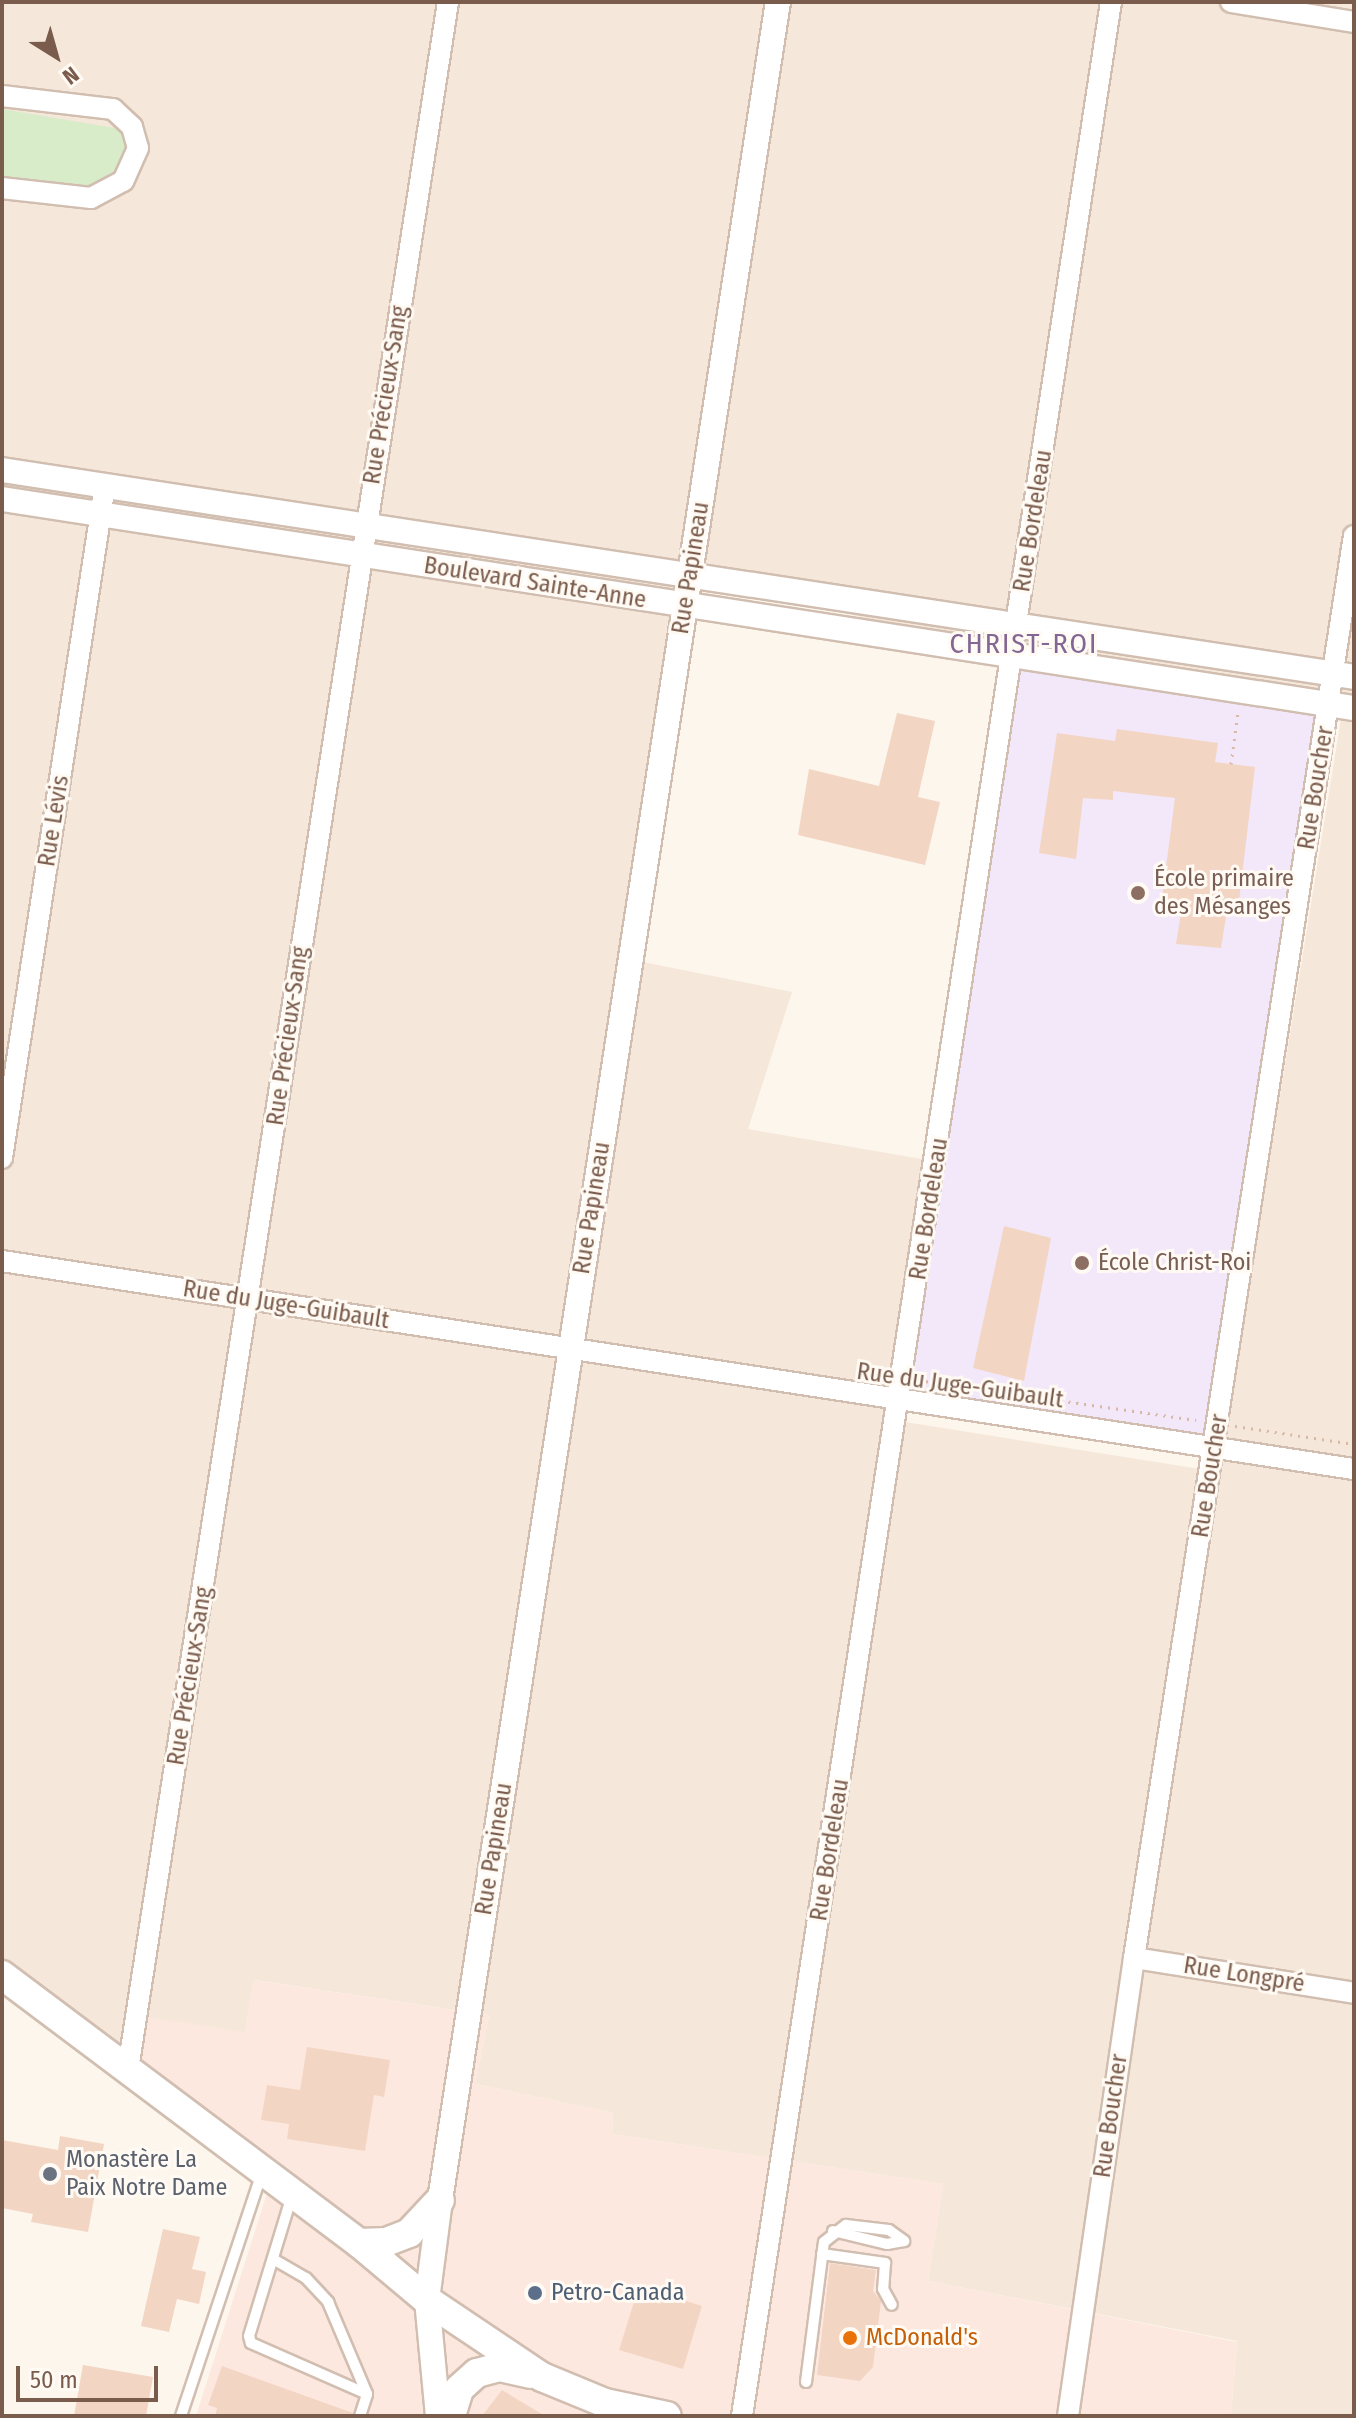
<!DOCTYPE html>
<html>
<head>
<meta charset="utf-8">
<style>
  body { margin:0 }
  #map { position:relative; width:1356px; height:2418px; overflow:hidden; background:#fdf6ec; font-family:"Fira Sans Condensed",sans-serif }
  div>[style] { position:absolute }
  [style*='--x'] { left:calc(var(--x)*1px); top:calc(var(--y)*1px); width:calc(var(--w)*1px); rotate:calc(var(--a)*1deg) }
  .residential>* { inset:0; background:#f5e8da }
  .commercial>* { inset:0; background:#fde8e0 }
  .education>* { inset:0; background:#f3e8fa }
  .green>* { inset:0; background:#d8ecc9 }
  .building>* { inset:0; background:#f3d5c3 }
  .path>* { height:3px; margin-top:-1.5px; transform-origin:0; background:repeating-linear-gradient(90deg,#d9b8a5 0 2px,transparent 0 8px) }
  .roads { filter:drop-shadow(2px 0 #d1beb0) drop-shadow(-2px 0 #d1beb0) drop-shadow(0 2px #d1beb0) drop-shadow(0 -2px #d1beb0) }
  .service>* { height:10px; margin:-5px; padding:0 5px; transform-origin:5px; border-radius:5px; background:#fff }
  .minor>* { height:20px; margin:-10px; padding:0 10px; transform-origin:10px; border-radius:10px; background:#fff }
  .tertiary>* { height:24px; margin:-12px; padding:0 12px; transform-origin:12px; border-radius:12px; background:#fff }
  .secondary>* { height:28px; margin:-14px; padding:0 14px; transform-origin:14px; border-radius:14px; background:#fff }
  .dots>* { width:22px; height:22px; translate:-50% -50%; box-sizing:border-box; border:4px solid #fffaf3; border-radius:50% }
  span { translate:-50% -50%; white-space:nowrap; text-align:center; line-height:1.15; -webkit-text-stroke:6px #fffaf3; paint-order:stroke }
  .street-label { font-size:24px; color:#7a5c4d }
  .education-label { font-size:24px; color:#785e54 }
  .left { translate:0 -50%; text-align:left }
  .worship-label { font-size:24px; color:#5b616d }
  .service-label { font-size:24px; color:#4e5e75 }
  .food-label { font-size:24px; color:#c56008 }
  .quarter-label { font-size:28px; color:#846695; letter-spacing:2px }
  .frame { position:absolute; inset:0; border:4px solid #7a5c4d; pointer-events:none }
  .north { position:absolute; left:16px; top:16px; width:80px; height:80px; -webkit-text-stroke:6px #fffaf3; paint-order:stroke; rotate:143deg; font-size:22px; font-weight:700; line-height:32px; text-align:center; color:#7a5c4d }
  .north::after { content:''; display:block; margin:auto; width:28px; height:36px; background:#7a5c4d; clip-path:polygon(50% 0,100% 100%,50% 72%,0 100%) }
  .scale { position:absolute; left:16px; top:2366px; width:142px; height:36px; box-sizing:border-box; border:4px solid #7a5c4d; border-top:0; padding-left:10px; font-size:24px; line-height:28px; white-space:nowrap; color:#7a5c4d; -webkit-text-stroke:6px #fffaf3; paint-order:stroke }
</style>
</head>
<body>
<div id="map">
  <div class="residential">
    <i style="clip-path:polygon(evenodd,2px 2px,1354px 2px,1354px 2416px,1231px 2416px,1237px 2341px,928px 2281px,943px 2184px,612px 2134px,613px 2113px,475px 2084px,489px 2015px,254px 1980px,245px 2032px,140px 2068px,2px 1963px,2px 2px,689px 578px,1019px 653px,1343px 706px,1219px 1472px,899px 1421px,939px 1162px,748px 1129px,792px 992px,633px 960px,689px 578px)"></i>
  </div>
  <div class="commercial">
    <i style="clip-path:polygon(253px 1980px,489px 2015px,475px 2084px,613px 2113px,612px 2134px,943px 2184px,928px 2281px,1237px 2342px,1231px 2416px,196px 2416px,269px 2187px,140px 2068px,145px 2017px,245px 2032px)"></i>
  </div>
  <div class="education">
    <i style="clip-path:polygon(1012px 657px,1328px 704px,1215px 1448px,901px 1400px)"></i>
  </div>
  <div class="green">
    <i style="clip-path:polygon(2px 109px,121px 129px,127px 149px,113px 179px,87px 188px,2px 178px)"></i>
  </div>
  <div class="building">
    <i style="clip-path:polygon(897px 713px,935px 721px,918px 797px,940px 802px,925px 865px,798px 835px,809px 769px,879px 786px)"></i>
    <i style="clip-path:polygon(1117px 729px,1218px 743px,1215px 762px,1255px 767px,1239px 901px,1229px 898px,1221px 948px,1176px 944px,1182px 907px,1161px 905px,1175px 798px,1113px 791px,1113px 800px,1083px 798px,1076px 859px,1039px 853px,1057px 733px,1115px 741px)"></i>
    <i style="clip-path:polygon(1004px 1226px,1051px 1238px,1024px 1381px,973px 1368px)"></i>
    <i style="clip-path:polygon(307px 2047px,390px 2060px,384px 2097px,374px 2095px,365px 2151px,287px 2139px,289px 2124px,261px 2120px,267px 2085px,300px 2090px)"></i>
    <i style="clip-path:polygon(60px 2136px,104px 2144px,88px 2232px,31px 2222px,33px 2214px,2px 2208px,2px 2140px,58px 2150px)"></i>
    <i style="clip-path:polygon(163px 2229px,200px 2237px,192px 2269px,206px 2272px,199px 2304px,177px 2299px,169px 2332px,141px 2326px)"></i>
    <i style="clip-path:polygon(830px 2263px,876px 2270px,873px 2291px,881px 2301px,873px 2367px,860px 2381px,817px 2375px)"></i>
    <i style="clip-path:polygon(639px 2286px,702px 2306px,683px 2369px,619px 2350px)"></i>
    <i style="clip-path:polygon(83px 2365px,153px 2377px,146px 2416px,74px 2416px)"></i>
    <i style="clip-path:polygon(222px 2366px,353px 2413px,352px 2416px,215px 2416px,217px 2408px,208px 2405px)"></i>
    <i style="clip-path:polygon(502px 2390px,545px 2416px,482px 2416px)"></i>
  </div>
  <div class="path">
    <i style="--x:1231;--y:764;--w:52;--a:-82.3"></i>
    <i style="--x:918;--y:1380;--w:281;--a:8.2"></i>
    <i style="--x:1235;--y:1426;--w:120;--a:8.6"></i>
  </div>
  <div class="roads">
    <div class="service">
      <i style="--x:833;--y:2231;--w:56;--a:13.5"></i>
      <i style="--x:887;--y:2244;--w:17;--a:-10"></i>
      <i style="--x:822;--y:2254;--w:64;--a:8.1"></i>
      <i style="--x:885;--y:2263;--w:26;--a:94"></i>
      <i style="--x:883;--y:2289;--w:18;--a:61"></i>
      <i style="--x:273;--y:2259;--w:38;--a:30"></i>
      <i style="--x:306;--y:2278;--w:33;--a:47"></i>
      <i style="--x:328;--y:2302;--w:100;--a:67"></i>
      <i style="--x:367;--y:2394;--w:127;--a:-156.3"></i>
      <i style="--x:251;--y:2343;--w:7;--a:-106"></i>
      <i style="--x:249;--y:2336;--w:147;--a:-73"></i>
      <i style="--x:806;--y:2382;--w:141;--a:-82.7"></i>
      <i style="--x:824;--y:2242;--w:28;--a:-38"></i>
      <i style="--x:846;--y:2225;--w:43;--a:6.6"></i>
      <i style="--x:889;--y:2230;--w:19;--a:36"></i>
      <i style="--x:181;--y:2416;--w:254;--a:-71.6"></i>
      <i style="--x:360;--y:2416;--w:23;--a:-72"></i>
    </div>
    <div class="minor">
      <i style="--x:1231;--y:2;--w:125;--a:9.2"></i>
      <i style="--x:2;--y:96;--w:112;--a:6.7"></i>
      <i style="--x:113;--y:109;--w:26;--a:43"></i>
      <i style="--x:132;--y:127;--w:22;--a:74"></i>
      <i style="--x:138;--y:148;--w:36;--a:114"></i>
      <i style="--x:123;--y:181;--w:36;--a:152"></i>
      <i style="--x:91;--y:198;--w:90;--a:-173.6"></i>
      <i style="--x:2;--y:1158;--w:681;--a:-81.3"></i>
      <i style="--x:2;--y:1261;--w:1368;--a:8.75"></i>
      <i style="--x:1134;--y:1958;--w:223;--a:9"></i>
      <i style="--x:128;--y:2069;--w:2092;--a:-81.2"></i>
      <i style="--x:742;--y:2416;--w:2442;--a:-81.31"></i>
      <i style="--x:1068;--y:2416;--w:463;--a:-81.8"></i>
      <i style="--x:1134;--y:1958;--w:1439;--a:-81.21"></i>
    </div>
    <div class="tertiary">
      <i style="--x:2;--y:470;--w:1368;--a:8.7"></i>
      <i style="--x:2;--y:499;--w:1368;--a:8.79"></i>
      <i style="--x:438;--y:2416;--w:117;--a:-95.4"></i>
      <i style="--x:427;--y:2300;--w:101;--a:-82.6"></i>
      <i style="--x:440;--y:2200;--w:2224;--a:-81.26"></i>
    </div>
    <div class="secondary">
      <i style="--x:2;--y:1975;--w:446;--a:36.9"></i>
      <i style="--x:359;--y:2243;--w:89;--a:40"></i>
      <i style="--x:427;--y:2300;--w:138;--a:33.8"></i>
      <i style="--x:542;--y:2377;--w:68;--a:22.4"></i>
      <i style="--x:605;--y:2403;--w:63;--a:11.8"></i>
      <i style="--x:359;--y:2243;--w:27;--a:-2"></i>
      <i style="--x:386;--y:2242;--w:25;--a:-21"></i>
      <i style="--x:409;--y:2233;--w:45;--a:-46.8"></i>
      <i style="--x:451;--y:2416;--w:28;--a:-73"></i>
      <i style="--x:459;--y:2389;--w:24;--a:-42"></i>
      <i style="--x:477;--y:2373;--w:24;--a:-15"></i>
      <i style="--x:500;--y:2367;--w:31;--a:13"></i>
    </div>
  </div>
  <div class="dots">
    <i style="left:1138px;top:893px;background:#8d6e63"></i>
    <i style="left:1082px;top:1263px;background:#8d6e63"></i>
    <i style="left:50px;top:2174px;background:#6b7280"></i>
    <i style="left:535px;top:2293px;background:#5c6f8a"></i>
    <i style="left:850px;top:2338px;background:#e8710a"></i>
  </div>
  <div class="street-label">
    <span style="left:386px;top:395px;rotate:-81deg">Rue Précieux-Sang</span>
    <span style="left:1033px;top:521px;rotate:-81deg">Rue Bordeleau</span>
    <span style="left:691px;top:568px;rotate:-81deg">Rue Papineau</span>
    <span style="left:535px;top:583px;rotate:9deg">Boulevard Sainte-Anne</span>
    <span style="left:1316px;top:788px;rotate:-81deg">Rue Boucher</span>
    <span style="left:54px;top:821px;rotate:-81deg">Rue Lévis</span>
    <span style="left:288px;top:1036px;rotate:-82deg">Rue Précieux-Sang</span>
    <span style="left:592px;top:1208px;rotate:-81deg">Rue Papineau</span>
    <span style="left:929px;top:1209px;rotate:-81deg">Rue Bordeleau</span>
    <span style="left:286px;top:1305px;rotate:9deg">Rue du Juge-Guibault</span>
    <span style="left:960px;top:1386px;rotate:8deg">Rue du Juge-Guibault</span>
    <span style="left:1210px;top:1476px;rotate:-81deg">Rue Boucher</span>
    <span style="left:190px;top:1676px;rotate:-81deg">Rue Précieux-Sang</span>
    <span style="left:494px;top:1849px;rotate:-81deg">Rue Papineau</span>
    <span style="left:830px;top:1850px;rotate:-81deg">Rue Bordeleau</span>
    <span style="left:1244px;top:1975px;rotate:9deg">Rue Longpré</span>
    <span style="left:1111px;top:2116px;rotate:-82deg">Rue Boucher</span>
  </div>
  <div class="education-label">
    <span class="left" style="left:1154px;top:893px">École primaire<br>des Mésanges</span>
    <span class="left" style="left:1098px;top:1263px">École Christ-Roi</span>
  </div>
  <div class="worship-label">
    <span class="left" style="left:66px;top:2174px">Monastère La<br>Paix Notre Dame</span>
  </div>
  <div class="service-label">
    <span class="left" style="left:551px;top:2293px">Petro-Canada</span>
  </div>
  <div class="food-label">
    <span class="left" style="left:866px;top:2338px">McDonald's</span>
  </div>
  <div class="quarter-label">
    <span style="left:1024px;top:644px">CHRIST-ROI</span>
  </div>
  <div class="frame"></div>
  <div class="north">N</div>
  <div class="scale">50 m</div>
</div>
</body>
</html>
